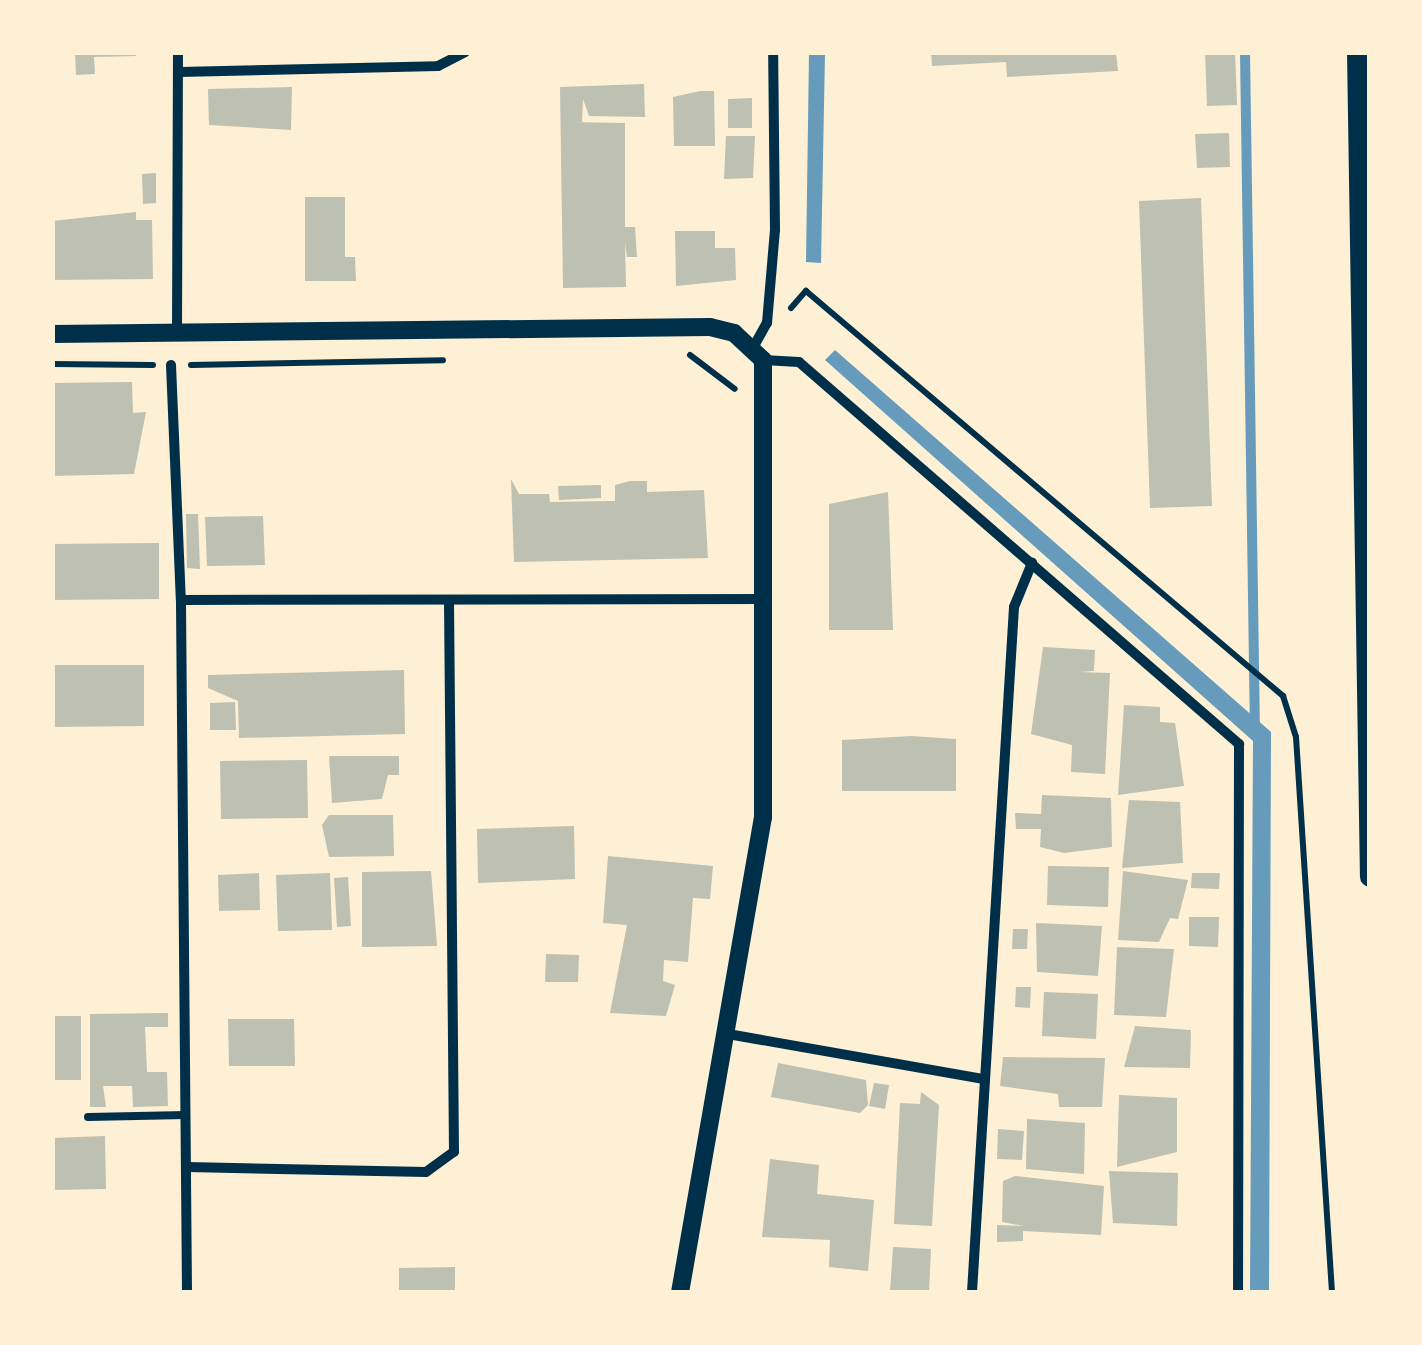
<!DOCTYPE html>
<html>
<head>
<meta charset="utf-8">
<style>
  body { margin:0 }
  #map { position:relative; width:1422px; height:1345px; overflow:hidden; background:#fdf0d5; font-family:"Asap Condensed",sans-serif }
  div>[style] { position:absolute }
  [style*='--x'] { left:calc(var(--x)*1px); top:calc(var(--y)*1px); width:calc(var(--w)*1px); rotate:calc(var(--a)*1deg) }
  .water>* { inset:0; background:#669bbc }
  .stream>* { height:10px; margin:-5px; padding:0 5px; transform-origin:5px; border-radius:5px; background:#669bbc }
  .building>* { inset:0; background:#bec0b2 }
  .path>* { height:6px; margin:-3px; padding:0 3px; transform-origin:3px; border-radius:3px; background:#003049 }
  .service>* { height:8px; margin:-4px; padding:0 4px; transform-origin:4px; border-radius:4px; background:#003049 }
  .minor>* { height:10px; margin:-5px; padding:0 5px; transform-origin:5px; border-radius:5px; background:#003049 }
  .tertiary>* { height:18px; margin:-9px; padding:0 9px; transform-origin:9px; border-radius:9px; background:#003049 }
  .secondary>* { height:20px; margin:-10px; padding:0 10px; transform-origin:10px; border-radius:10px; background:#003049 }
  span { translate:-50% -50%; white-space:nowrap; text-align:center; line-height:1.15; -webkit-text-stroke:8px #fdf0d5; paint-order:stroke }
  .frame { position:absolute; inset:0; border:55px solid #fdf0d5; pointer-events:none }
</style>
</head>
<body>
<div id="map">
  <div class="water">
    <i style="clip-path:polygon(809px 53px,825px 53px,821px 263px,806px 262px)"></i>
    <i style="clip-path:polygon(835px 350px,1271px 732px,1269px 1292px,1250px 1292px,1253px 741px,825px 360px)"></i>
  </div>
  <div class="stream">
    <i style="--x:1245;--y:52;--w:680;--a:89.16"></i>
  </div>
  <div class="building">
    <i style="clip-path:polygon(75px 52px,136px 52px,136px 56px,94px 57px,95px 74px,76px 75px)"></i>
    <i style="clip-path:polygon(931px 52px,1116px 52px,1118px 71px,1007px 77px,1006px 62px,932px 66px)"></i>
    <i style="clip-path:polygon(1205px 52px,1235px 52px,1237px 105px,1207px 106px)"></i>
    <i style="clip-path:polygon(644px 84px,645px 117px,589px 116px,583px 99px,582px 122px,569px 122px,625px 123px,625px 227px,635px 227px,637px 257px,627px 257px,625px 243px,626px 287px,563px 288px,560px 87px)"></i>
    <i style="clip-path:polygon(292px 87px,291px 130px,209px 125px,208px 89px)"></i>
    <i style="clip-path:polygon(700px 91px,714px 91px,715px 146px,674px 146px,673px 97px)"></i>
    <i style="clip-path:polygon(752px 98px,752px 128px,728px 128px,728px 99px)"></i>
    <i style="clip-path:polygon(1229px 133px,1230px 167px,1197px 168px,1195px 134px)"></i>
    <i style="clip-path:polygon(726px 136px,755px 136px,753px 178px,724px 179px)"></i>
    <i style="clip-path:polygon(156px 173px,156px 203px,143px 204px,142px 174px)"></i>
    <i style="clip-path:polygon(305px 197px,345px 197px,345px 257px,355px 257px,356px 281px,305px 281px)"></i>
    <i style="clip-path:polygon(1201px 198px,1212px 506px,1150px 508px,1139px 201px)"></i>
    <i style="clip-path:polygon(136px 212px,136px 220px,152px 220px,153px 279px,52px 280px,52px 221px)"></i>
    <i style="clip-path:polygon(675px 231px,715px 231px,715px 248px,735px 248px,736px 280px,676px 286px)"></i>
    <i style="clip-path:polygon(132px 382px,133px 413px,146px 412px,134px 474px,52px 476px,52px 383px)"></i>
    <i style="clip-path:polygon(511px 479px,519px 494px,549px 494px,550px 502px,615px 501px,615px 485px,630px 481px,647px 481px,647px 492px,704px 490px,708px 558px,514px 562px)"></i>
    <i style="clip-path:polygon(601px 485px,601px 498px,559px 500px,558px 486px)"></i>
    <i style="clip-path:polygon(888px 492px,893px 630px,829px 630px,829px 504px)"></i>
    <i style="clip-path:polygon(186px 514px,198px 514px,200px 569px,187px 568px)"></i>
    <i style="clip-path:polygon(263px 516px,265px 565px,207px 566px,205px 517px)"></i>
    <i style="clip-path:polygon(159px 543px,159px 599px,52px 600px,52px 544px)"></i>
    <i style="clip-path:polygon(1043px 647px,1095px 650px,1094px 671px,1079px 672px,1110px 673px,1105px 774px,1071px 772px,1072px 745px,1031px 734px)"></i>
    <i style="clip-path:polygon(52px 665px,144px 665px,144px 726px,52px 727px)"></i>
    <i style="clip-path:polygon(404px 670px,405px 734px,239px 738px,238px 701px,208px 688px,208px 675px)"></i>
    <i style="clip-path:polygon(235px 702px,236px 730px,210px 730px,210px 703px)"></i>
    <i style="clip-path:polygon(1124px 705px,1160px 707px,1160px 722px,1175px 723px,1184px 786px,1118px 795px)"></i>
    <i style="clip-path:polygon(911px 736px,956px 739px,956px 791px,842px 791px,842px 740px)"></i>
    <i style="clip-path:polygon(329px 756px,399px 756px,399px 775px,388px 775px,382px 799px,332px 803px)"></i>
    <i style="clip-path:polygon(307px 760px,308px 818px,221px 819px,220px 761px)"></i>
    <i style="clip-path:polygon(1042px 795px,1111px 798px,1112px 847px,1064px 853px,1040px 847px,1041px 829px,1016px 829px,1015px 813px,1041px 814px)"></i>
    <i style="clip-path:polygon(1129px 800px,1180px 802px,1183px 863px,1122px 868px)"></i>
    <i style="clip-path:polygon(329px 815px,393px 815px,394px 856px,329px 857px,322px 825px)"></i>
    <i style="clip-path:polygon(574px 826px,575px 879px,478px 883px,477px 829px)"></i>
    <i style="clip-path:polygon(608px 856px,713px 866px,710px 899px,693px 898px,688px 962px,664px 960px,663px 981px,675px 985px,666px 1016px,610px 1013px,627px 925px,603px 923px)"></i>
    <i style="clip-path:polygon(1048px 866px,1109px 867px,1108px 907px,1047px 905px)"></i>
    <i style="clip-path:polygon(431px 871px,437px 946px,362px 947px,362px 872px)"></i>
    <i style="clip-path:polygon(1123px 871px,1188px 880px,1178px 919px,1170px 918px,1159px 942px,1118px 940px)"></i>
    <i style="clip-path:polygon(259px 873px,260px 910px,219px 911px,218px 875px)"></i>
    <i style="clip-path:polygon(330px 873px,332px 930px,278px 931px,276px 875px)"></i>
    <i style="clip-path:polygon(1192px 873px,1220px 873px,1219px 889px,1191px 888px)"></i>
    <i style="clip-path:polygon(348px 877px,351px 926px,337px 927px,334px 878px)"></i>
    <i style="clip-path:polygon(1189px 917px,1219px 917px,1218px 947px,1189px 946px)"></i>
    <i style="clip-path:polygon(1036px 923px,1102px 926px,1098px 976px,1037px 972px)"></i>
    <i style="clip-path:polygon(1013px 929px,1028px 929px,1027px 949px,1012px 949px)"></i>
    <i style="clip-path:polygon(1117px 947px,1174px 949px,1166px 1017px,1114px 1015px)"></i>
    <i style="clip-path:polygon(546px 954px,579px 955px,578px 982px,545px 982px)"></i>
    <i style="clip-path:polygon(1016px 987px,1031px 987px,1030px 1008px,1015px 1007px)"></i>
    <i style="clip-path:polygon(1044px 992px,1098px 994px,1096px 1039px,1042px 1036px)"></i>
    <i style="clip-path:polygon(168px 1013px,168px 1027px,145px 1027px,147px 1072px,167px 1072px,168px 1106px,133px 1107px,132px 1086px,103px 1086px,106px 1107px,90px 1107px,90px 1014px)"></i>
    <i style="clip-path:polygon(52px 1016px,81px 1016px,81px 1080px,52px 1080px)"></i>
    <i style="clip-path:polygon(228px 1019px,294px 1019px,295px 1066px,229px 1066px)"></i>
    <i style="clip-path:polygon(1135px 1026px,1191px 1030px,1190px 1068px,1124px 1067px)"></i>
    <i style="clip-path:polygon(1003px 1057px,1105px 1058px,1102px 1107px,1059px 1107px,1058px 1094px,1000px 1086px)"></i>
    <i style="clip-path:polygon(778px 1063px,866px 1080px,868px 1105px,860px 1113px,771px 1097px)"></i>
    <i style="clip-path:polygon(874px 1083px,889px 1085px,885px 1109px,869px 1106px)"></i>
    <i style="clip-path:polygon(921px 1092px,939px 1105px,932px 1226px,894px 1224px,900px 1103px,920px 1104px)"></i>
    <i style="clip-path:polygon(1119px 1095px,1177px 1098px,1177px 1152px,1117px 1167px)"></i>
    <i style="clip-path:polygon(1027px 1119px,1085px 1123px,1084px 1174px,1026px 1169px)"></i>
    <i style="clip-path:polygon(998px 1129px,1024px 1131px,1022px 1160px,997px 1159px)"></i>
    <i style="clip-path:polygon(105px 1136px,106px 1189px,52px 1190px,52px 1138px)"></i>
    <i style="clip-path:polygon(770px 1159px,819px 1165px,817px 1194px,874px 1200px,868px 1271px,829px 1267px,830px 1240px,762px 1237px)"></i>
    <i style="clip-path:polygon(1109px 1171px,1178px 1173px,1177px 1226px,1113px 1223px)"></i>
    <i style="clip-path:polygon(1015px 1176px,1104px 1186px,1101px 1235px,1023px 1231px,1023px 1241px,997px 1242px,997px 1225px,1024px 1226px,1002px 1222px,1003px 1181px)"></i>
    <i style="clip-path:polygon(893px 1247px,931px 1249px,929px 1292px,890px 1292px)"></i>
    <i style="clip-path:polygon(455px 1267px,455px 1292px,399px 1292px,399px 1268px)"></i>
  </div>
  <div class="path">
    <i style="--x:791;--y:308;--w:23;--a:-49"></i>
    <i style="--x:806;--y:291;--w:626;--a:40.33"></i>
    <i style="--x:1283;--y:696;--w:43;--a:72.4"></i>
    <i style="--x:1296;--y:737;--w:556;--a:86.29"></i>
    <i style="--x:690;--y:355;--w:56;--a:37.1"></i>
    <i style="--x:52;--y:364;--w:101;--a:0.6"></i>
    <i style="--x:191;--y:365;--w:252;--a:-1.1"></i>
  </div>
  <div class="service">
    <i style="--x:88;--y:1117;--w:98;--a:-1.2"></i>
  </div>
  <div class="minor">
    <i style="--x:179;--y:72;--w:259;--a:-1.3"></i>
    <i style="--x:438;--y:66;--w:30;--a:-27"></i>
    <i style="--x:177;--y:332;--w:280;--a:-89.8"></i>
    <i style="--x:754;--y:346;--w:26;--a:-61"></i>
    <i style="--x:767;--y:323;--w:93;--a:-85.1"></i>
    <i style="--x:775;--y:230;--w:178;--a:-90.6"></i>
    <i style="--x:763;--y:360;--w:36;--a:3"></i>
    <i style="--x:799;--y:362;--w:583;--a:40.96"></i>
    <i style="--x:1239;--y:744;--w:548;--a:90.1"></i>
    <i style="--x:171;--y:365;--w:235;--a:87.6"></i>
    <i style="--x:728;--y:1034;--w:260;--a:10"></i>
    <i style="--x:187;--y:1167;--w:239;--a:1.2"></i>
    <i style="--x:426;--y:1172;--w:34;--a:-36"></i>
    <i style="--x:454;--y:1152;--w:552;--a:-90.52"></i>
    <i style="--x:187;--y:1292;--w:692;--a:-90.5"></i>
    <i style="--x:181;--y:600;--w:584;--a:-0.1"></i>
    <i style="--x:972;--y:1292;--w:686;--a:-86.49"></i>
    <i style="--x:1014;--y:607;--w:48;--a:-67.8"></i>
  </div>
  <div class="tertiary">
    <i style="--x:52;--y:334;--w:658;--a:-0.61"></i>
    <i style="--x:710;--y:327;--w:25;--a:14"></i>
    <i style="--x:734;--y:333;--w:40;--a:43"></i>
    <i style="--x:763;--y:360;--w:457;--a:90"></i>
    <i style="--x:763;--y:817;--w:482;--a:99.9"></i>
  </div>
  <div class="secondary">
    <i style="--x:1357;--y:52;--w:825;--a:89.1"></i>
  </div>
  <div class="frame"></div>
</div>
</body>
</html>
